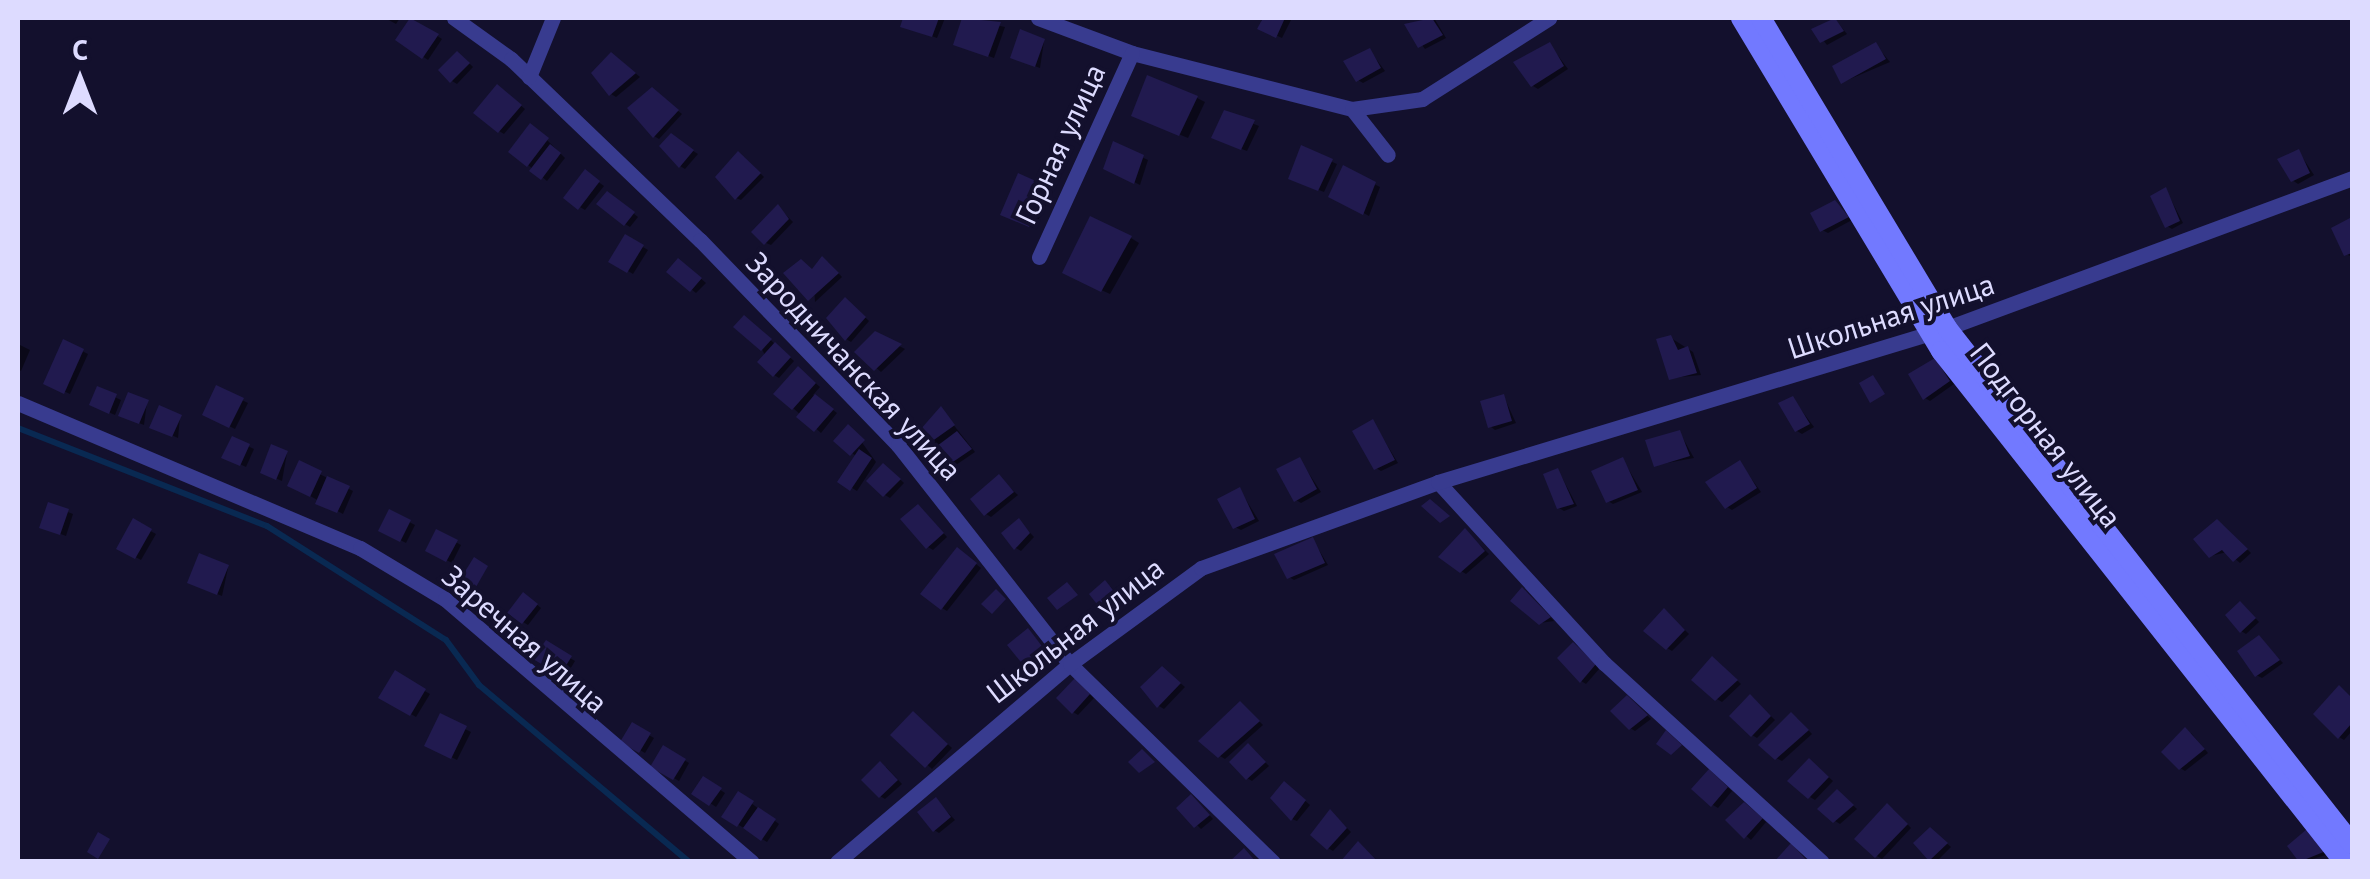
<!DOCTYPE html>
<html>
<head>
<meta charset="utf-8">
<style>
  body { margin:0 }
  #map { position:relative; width:2370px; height:879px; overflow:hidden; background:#13102d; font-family:"PT Sans",sans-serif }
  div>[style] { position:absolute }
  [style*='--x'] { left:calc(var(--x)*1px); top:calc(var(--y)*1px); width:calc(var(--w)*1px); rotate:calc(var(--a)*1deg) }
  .shadow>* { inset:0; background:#0007 }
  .stream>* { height:6px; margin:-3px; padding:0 3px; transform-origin:3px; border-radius:3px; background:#092952 }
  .building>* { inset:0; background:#211a4f }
  .street>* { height:15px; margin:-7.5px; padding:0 7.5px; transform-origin:7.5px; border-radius:7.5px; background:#383b8f }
  .secondary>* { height:20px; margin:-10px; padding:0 10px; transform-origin:10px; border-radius:10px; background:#7279ff }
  span { translate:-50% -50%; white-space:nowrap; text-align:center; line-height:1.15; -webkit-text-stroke:8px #13102d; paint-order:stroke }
  .street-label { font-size:30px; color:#dddbff }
  .frame { position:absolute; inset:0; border:20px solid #dddbff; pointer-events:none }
  .north { position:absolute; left:30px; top:30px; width:100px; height:100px; -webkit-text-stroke:8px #13102d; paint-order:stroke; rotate:0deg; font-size:28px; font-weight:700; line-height:40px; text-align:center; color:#dddbff }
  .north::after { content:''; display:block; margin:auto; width:35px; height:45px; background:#dddbff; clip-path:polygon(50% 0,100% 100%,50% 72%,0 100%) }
</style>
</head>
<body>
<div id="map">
  <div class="shadow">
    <i style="clip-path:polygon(385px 18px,400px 18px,396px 24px)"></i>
    <i style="clip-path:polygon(906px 18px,945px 18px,937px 38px,903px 26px)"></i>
    <i style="clip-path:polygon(965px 18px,1005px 27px,994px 58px,956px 44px)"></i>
    <i style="clip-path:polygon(1262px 18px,1292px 18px,1282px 38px,1260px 28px)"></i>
    <i style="clip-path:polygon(1434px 18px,1446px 38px,1425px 49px,1407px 25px)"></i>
    <i style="clip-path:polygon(1834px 18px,1847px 34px,1827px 45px,1815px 30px)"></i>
    <i style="clip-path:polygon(412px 19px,442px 39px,428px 60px,398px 40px)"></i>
    <i style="clip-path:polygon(1044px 41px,1040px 68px,1018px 60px)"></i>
    <i style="clip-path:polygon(1550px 45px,1568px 69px,1538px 89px,1533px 86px)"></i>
    <i style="clip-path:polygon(1876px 45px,1890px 62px,1843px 82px)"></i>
    <i style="clip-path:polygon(1370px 51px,1385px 71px,1363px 83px,1358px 80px)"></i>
    <i style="clip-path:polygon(463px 57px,473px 67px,457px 84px,452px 81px)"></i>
    <i style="clip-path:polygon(617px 58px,640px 77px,616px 97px,611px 94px)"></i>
    <i style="clip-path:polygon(502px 90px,525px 109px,504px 134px,499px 131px)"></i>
    <i style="clip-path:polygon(657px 94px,682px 114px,659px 139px,654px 136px)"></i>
    <i style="clip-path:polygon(1197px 98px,1205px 102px,1188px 138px,1142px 119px)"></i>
    <i style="clip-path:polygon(1226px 113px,1259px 126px,1247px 151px,1219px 140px)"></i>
    <i style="clip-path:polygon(536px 129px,565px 158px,547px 181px,528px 165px)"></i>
    <i style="clip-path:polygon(671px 137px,698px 154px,685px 169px,680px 166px)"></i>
    <i style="clip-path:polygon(1114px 144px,1148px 160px,1140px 185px,1106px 168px)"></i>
    <i style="clip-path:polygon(1303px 149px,1337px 164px,1324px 192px,1296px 181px)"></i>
    <i style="clip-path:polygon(2299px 152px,2314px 175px,2298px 184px,2292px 180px)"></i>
    <i style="clip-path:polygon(744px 157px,764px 177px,741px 200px,736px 198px)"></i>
    <i style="clip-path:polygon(1344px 169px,1380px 187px,1369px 216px,1332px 196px)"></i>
    <i style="clip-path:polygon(590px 176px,604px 186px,585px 210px,580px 207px)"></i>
    <i style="clip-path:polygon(1019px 176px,1053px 192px,1034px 228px,1008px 217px)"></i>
    <i style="clip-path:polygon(2166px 190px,2183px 223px,2172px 229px,2167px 226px)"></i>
    <i style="clip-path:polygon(613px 197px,638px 217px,630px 227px,625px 224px)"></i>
    <i style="clip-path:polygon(1835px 202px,1852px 220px,1828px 233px,1822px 230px)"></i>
    <i style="clip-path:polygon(779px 208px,793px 222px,771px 245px,766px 243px)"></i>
    <i style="clip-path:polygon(2350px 221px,2352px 223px,2352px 257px,2346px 254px)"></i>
    <i style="clip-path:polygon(626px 237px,648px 250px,633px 274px,612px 261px)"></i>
    <i style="clip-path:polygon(1131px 238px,1139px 243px,1110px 294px,1073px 277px)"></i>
    <i style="clip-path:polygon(828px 262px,842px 277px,815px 302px,813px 272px)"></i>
    <i style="clip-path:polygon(684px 264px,706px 283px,696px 293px,670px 272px)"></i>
    <i style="clip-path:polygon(850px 303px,869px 321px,851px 342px,846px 339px)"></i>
    <i style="clip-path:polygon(749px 321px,794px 361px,779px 378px,774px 375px)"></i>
    <i style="clip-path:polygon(876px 334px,905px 349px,881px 372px,858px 352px)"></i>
    <i style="clip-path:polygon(1671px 338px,1693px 352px,1701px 375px,1671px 378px)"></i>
    <i style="clip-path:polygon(64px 342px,88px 354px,70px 394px,46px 383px)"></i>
    <i style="clip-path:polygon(18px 344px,30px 350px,21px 371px,18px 369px)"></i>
    <i style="clip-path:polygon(1940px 364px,1954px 384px,1930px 401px,1925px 398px)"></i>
    <i style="clip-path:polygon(803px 372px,820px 387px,813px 395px,837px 413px,821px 433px,793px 408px)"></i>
    <i style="clip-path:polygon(217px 388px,248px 403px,235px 429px,205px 414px)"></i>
    <i style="clip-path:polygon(98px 389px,121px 400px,115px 415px,97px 407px)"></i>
    <i style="clip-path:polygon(1504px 397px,1516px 423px,1495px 430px,1490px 426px)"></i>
    <i style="clip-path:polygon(1793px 399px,1814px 427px,1802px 434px,1797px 431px)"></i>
    <i style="clip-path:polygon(147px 402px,144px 425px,126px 418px)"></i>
    <i style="clip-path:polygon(941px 409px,975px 452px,953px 467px,933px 440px)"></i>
    <i style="clip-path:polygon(180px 417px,178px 438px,158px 429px)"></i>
    <i style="clip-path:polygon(1373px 422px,1398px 463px,1381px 471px,1376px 468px)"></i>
    <i style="clip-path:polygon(853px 430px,876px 462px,857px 491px,841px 481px,857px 457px,837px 441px)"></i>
    <i style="clip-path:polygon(1680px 433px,1694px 458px,1656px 465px)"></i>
    <i style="clip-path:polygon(233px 439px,254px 449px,246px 467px,225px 457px)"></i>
    <i style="clip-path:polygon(287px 453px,282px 481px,268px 475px)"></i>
    <i style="clip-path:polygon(1300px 460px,1321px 492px,1301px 503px,1296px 500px)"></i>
    <i style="clip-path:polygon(1623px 460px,1642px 492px,1613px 504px,1608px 501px)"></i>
    <i style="clip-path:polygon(1740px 463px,1761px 492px,1732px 510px,1727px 507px)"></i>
    <i style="clip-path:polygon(300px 464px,353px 491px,343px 514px,290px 485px)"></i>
    <i style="clip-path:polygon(889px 469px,904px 483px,890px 498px,885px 495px)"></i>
    <i style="clip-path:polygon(1558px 470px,1577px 506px,1564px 511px,1559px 508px)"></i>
    <i style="clip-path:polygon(999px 478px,1018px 495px,991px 517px,986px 514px)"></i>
    <i style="clip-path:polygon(1240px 490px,1259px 521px,1241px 530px,1235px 527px)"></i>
    <i style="clip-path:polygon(50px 505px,73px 514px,66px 536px,47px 529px)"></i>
    <i style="clip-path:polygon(923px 510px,947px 537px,933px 550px,928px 547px)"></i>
    <i style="clip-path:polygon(390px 512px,415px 525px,406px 543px,381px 530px)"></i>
    <i style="clip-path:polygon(1019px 521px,1034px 537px,1021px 551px,1016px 548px)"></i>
    <i style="clip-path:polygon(134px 522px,156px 534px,141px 560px,119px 548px)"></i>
    <i style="clip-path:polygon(2223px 525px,2251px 553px,2240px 563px,2227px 552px,2211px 556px)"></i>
    <i style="clip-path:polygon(1465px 531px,1489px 554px,1466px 574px,1461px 571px)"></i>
    <i style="clip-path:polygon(437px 532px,461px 545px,452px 563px,428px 550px)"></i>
    <i style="clip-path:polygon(1313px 540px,1328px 565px,1294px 580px,1289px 577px)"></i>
    <i style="clip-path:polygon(962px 553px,981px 568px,947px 611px,942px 608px)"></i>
    <i style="clip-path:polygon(228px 568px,222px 596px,195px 585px)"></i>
    <i style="clip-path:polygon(1110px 586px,1124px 604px,1109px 613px,1104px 610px)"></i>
    <i style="clip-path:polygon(1523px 590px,1528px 593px,1554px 621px,1540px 623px)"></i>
    <i style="clip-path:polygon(529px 598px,541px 608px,528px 625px,523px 622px)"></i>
    <i style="clip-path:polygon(2245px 607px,2259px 622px,2246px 634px,2241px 631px)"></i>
    <i style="clip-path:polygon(1665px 611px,1689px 634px,1672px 651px,1667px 648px)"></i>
    <i style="clip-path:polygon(1028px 631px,1049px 653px,1032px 668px,1027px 665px)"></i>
    <i style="clip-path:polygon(2259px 638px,2283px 663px,2262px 678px,2256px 675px)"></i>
    <i style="clip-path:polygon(546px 643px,575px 661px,566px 676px,537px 658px)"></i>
    <i style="clip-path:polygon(1573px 645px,1600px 668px,1586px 684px,1581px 681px)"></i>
    <i style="clip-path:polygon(1718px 662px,1741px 684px,1722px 702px,1717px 699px)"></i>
    <i style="clip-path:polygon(1167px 672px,1185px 687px,1164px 709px,1159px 706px)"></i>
    <i style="clip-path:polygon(395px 674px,430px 694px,416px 717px,382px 697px)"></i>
    <i style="clip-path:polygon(1081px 684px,1094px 698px,1078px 715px,1073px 712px)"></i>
    <i style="clip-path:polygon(2345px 691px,2352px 731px,2344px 740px,2339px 737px)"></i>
    <i style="clip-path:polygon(1751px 697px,1775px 720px,1757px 738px,1752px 735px)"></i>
    <i style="clip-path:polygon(1632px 701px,1651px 719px,1635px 731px,1630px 728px)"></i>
    <i style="clip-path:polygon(1245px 707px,1263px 725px,1225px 759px,1220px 756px)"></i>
    <i style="clip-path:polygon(441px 717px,471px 732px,457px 760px,427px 745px)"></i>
    <i style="clip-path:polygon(918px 717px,952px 748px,932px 769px,894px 735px)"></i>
    <i style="clip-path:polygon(1797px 718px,1812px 734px,1782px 761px,1776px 758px)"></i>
    <i style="clip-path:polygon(633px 726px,654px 738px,645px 753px,624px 741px)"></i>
    <i style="clip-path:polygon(2191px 733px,2208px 753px,2185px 771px,2180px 768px)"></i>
    <i style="clip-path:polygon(1249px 746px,1269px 766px,1252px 781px,1247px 778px)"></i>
    <i style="clip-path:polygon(664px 748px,689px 763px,679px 781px,653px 766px)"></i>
    <i style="clip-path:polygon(1814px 764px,1833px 781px,1815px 800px,1810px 797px)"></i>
    <i style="clip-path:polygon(886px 767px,902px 784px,885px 799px,880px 796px)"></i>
    <i style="clip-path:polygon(1714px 775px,1732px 791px,1718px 808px,1713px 805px)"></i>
    <i style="clip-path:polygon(704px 779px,725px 793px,716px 807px,695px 793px)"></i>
    <i style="clip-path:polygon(1289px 787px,1310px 805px,1297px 821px,1292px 819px)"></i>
    <i style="clip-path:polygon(739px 794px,779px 824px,767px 842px,724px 816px)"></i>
    <i style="clip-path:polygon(1842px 795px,1857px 809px,1840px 824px,1835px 821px)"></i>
    <i style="clip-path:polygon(936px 800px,955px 820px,939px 833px,934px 830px)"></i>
    <i style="clip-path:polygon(1196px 800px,1213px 819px,1201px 829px,1180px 808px)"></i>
    <i style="clip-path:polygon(1750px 808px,1766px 822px,1751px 840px,1728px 820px)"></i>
    <i style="clip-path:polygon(1893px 809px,1911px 828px,1882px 859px,1877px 856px)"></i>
    <i style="clip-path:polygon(1331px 812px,1351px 832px,1333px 851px,1328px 848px)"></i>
    <i style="clip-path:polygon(1935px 833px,1951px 847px,1936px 862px,1931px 859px)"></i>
    <i style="clip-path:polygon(2312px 835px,2329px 854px,2303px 862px,2291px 846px)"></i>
  </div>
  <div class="stream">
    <i style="--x:18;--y:428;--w:268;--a:21.5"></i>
    <i style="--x:267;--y:526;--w:212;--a:32.5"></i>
    <i style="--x:446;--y:640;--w:56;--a:53.7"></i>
    <i style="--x:479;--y:685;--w:275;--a:40.1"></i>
  </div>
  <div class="building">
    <i style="clip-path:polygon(410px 18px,439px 34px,422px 59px,395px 40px)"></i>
    <i style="clip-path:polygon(903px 18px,939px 18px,932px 37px,900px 27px)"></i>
    <i style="clip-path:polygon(962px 18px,1001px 22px,988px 57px,953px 45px)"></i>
    <i style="clip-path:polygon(1263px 18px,1285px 18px,1276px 38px,1257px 29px)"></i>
    <i style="clip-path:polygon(1432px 18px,1443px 35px,1418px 48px,1404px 24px)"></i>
    <i style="clip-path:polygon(1835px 18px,1844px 31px,1820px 43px,1811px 29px)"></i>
    <i style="clip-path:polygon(1020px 29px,1045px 39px,1035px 67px,1010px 58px)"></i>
    <i style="clip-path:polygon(1550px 42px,1564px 66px,1531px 87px,1513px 62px)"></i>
    <i style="clip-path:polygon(1876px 42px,1886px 59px,1841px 84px,1832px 66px)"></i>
    <i style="clip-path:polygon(1370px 48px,1381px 68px,1356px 82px,1343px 61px)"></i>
    <i style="clip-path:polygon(457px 51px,470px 63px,450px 83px,438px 70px)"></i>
    <i style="clip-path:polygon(611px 52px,636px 73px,609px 96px,591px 73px)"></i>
    <i style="clip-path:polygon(1147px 75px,1198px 96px,1179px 136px,1131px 116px)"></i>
    <i style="clip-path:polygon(497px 84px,522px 105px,498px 133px,473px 113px)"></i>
    <i style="clip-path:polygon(652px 87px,679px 110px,653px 138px,627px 108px)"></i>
    <i style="clip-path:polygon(1224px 110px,1255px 120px,1241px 150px,1211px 138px)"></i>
    <i style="clip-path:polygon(530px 123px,549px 138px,527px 167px,508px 152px)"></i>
    <i style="clip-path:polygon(671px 133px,694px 150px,679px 168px,659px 146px)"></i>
    <i style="clip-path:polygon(1113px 141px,1144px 155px,1134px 184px,1103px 169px)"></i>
    <i style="clip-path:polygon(550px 144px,561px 153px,541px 180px,529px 171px)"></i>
    <i style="clip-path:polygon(1301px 145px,1333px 159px,1318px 191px,1288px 179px)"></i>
    <i style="clip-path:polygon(2299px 149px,2310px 173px,2291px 182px,2277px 159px)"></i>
    <i style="clip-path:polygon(738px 151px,761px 173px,735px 200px,715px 177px)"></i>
    <i style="clip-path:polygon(1343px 165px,1376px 182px,1363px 215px,1328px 197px)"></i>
    <i style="clip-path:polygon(585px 169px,600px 181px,578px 210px,563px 198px)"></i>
    <i style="clip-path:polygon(1018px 173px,1049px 187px,1029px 227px,1000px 215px)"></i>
    <i style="clip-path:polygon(2166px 187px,2180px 221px,2165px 228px,2150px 196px)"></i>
    <i style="clip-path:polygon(607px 191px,635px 212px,624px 226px,596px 204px)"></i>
    <i style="clip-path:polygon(1835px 200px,1849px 217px,1820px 232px,1810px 213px)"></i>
    <i style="clip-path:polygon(778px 204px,789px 219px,764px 245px,751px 232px)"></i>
    <i style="clip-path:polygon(1090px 216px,1132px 236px,1101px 292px,1062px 273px)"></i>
    <i style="clip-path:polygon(2350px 218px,2352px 253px,2344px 256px,2331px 228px)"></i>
    <i style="clip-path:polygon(625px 234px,644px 245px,627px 273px,608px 262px)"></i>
    <i style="clip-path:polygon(822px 256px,839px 273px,808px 301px,783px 273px,801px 259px,812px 269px)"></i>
    <i style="clip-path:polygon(678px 258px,702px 278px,690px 292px,666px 272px)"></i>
    <i style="clip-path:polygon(845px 297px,866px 317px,845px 341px,826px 318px)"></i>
    <i style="clip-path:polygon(744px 315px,772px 339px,761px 351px,733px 327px)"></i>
    <i style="clip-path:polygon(875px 331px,902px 344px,874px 371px,854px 352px)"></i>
    <i style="clip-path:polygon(1671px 335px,1678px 350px,1688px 346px,1697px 373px,1669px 380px,1656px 339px)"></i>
    <i style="clip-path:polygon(63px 339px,84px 349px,64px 394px,43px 384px)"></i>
    <i style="clip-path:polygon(775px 342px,791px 357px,773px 377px,757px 362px)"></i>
    <i style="clip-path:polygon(1935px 358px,1950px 381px,1923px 400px,1908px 374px)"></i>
    <i style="clip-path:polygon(798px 366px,816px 383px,792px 410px,773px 394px)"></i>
    <i style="clip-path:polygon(1873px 375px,1885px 394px,1870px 403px,1859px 383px)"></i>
    <i style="clip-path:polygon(216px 385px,244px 398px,229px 428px,202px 415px)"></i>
    <i style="clip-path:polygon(97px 386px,117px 394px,109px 414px,89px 405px)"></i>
    <i style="clip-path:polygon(128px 392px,149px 400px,139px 424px,118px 416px)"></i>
    <i style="clip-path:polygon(815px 394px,834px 409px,814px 432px,796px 417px)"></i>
    <i style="clip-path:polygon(1504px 394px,1512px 421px,1488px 428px,1480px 401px)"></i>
    <i style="clip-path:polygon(1793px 396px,1810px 424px,1795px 432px,1778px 403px)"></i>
    <i style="clip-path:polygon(159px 405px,182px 415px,172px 437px,149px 428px)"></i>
    <i style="clip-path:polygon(941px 406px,955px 425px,931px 442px,920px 430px)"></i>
    <i style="clip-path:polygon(1373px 419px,1395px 460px,1374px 470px,1352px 431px)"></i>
    <i style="clip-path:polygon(848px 424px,865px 440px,850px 456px,833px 441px)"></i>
    <i style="clip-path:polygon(1680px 430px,1690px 456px,1654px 467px,1645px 440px)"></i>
    <i style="clip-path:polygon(957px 431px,972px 449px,947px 466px,933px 449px)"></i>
    <i style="clip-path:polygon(232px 436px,250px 444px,240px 466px,221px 458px)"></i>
    <i style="clip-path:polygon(271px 444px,288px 451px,276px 480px,260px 473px)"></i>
    <i style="clip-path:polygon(859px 449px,872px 458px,850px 491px,837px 482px)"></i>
    <i style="clip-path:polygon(1300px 457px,1317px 489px,1294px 502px,1276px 469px)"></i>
    <i style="clip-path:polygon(1623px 457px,1638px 490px,1606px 503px,1591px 471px)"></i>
    <i style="clip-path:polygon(299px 460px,322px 471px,310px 497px,287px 486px)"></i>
    <i style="clip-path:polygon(1740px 460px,1757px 488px,1725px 509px,1705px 482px)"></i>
    <i style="clip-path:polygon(883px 463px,901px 479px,883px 497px,866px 481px)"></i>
    <i style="clip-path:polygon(1558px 468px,1574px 504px,1557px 509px,1543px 474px)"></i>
    <i style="clip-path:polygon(999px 474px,1014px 492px,984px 516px,970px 499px)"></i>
    <i style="clip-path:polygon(327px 476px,350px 486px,337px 513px,315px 504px)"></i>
    <i style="clip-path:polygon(1240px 487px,1255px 519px,1233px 529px,1217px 499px)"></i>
    <i style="clip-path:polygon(1430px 499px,1450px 516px,1440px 523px,1421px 506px)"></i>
    <i style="clip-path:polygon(48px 502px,69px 509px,60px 535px,39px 528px)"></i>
    <i style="clip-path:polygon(918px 504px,944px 533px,926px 549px,900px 519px)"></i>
    <i style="clip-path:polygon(389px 509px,411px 520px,400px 542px,378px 531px)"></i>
    <i style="clip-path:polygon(133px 518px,152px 529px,135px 559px,116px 549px)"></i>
    <i style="clip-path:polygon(1019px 518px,1030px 533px,1014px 550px,1001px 533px)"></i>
    <i style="clip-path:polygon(2217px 519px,2248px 549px,2233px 562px,2222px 550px,2209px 558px,2193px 539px)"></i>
    <i style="clip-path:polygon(1465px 528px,1485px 551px,1460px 573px,1438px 557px)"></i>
    <i style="clip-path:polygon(436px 529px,458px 540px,446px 562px,425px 551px)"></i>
    <i style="clip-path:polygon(1313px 537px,1325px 563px,1287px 579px,1274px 554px)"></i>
    <i style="clip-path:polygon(957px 547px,977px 563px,941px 610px,920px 594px)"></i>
    <i style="clip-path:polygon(199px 553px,229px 565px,217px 595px,187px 583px)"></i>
    <i style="clip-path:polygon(474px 557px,488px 566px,476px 587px,461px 578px)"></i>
    <i style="clip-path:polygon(1105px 580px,1121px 600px,1103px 612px,1089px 594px)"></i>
    <i style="clip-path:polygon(1067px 582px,1078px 595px,1057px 610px,1047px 598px)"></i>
    <i style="clip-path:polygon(1522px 587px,1551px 617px,1539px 625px,1510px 601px)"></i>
    <i style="clip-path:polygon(996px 589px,1006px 599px,992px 614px,981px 604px)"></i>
    <i style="clip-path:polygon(523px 592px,538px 604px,522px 624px,507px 613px)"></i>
    <i style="clip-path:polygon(2240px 601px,2256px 618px,2240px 633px,2225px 615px)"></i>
    <i style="clip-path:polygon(1664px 608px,1685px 630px,1666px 650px,1643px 631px)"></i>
    <i style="clip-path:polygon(1028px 628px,1045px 650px,1025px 667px,1007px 645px)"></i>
    <i style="clip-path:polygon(2259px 635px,2280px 660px,2255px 677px,2237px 651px)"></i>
    <i style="clip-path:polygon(546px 640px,572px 656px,560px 675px,533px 659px)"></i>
    <i style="clip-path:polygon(1573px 642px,1596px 664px,1580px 683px,1557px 658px)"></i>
    <i style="clip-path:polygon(1712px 656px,1738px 680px,1715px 701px,1691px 680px)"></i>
    <i style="clip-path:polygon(1162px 666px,1181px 683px,1157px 708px,1140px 687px)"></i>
    <i style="clip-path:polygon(395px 670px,426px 689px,410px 716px,378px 698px)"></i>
    <i style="clip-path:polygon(1075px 678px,1090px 694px,1072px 714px,1056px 698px)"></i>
    <i style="clip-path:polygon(2339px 685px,2352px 698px,2352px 723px,2338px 739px,2313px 714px)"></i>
    <i style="clip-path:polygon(1750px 694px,1771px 716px,1751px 737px,1729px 716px)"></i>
    <i style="clip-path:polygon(1627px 695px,1648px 715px,1629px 730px,1610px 711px)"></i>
    <i style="clip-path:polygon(1240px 701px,1260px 721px,1218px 758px,1198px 741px)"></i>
    <i style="clip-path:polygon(913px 711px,948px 744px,925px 768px,890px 735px)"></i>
    <i style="clip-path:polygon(1791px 712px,1809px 730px,1775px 760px,1758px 745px)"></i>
    <i style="clip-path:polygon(440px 713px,467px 726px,451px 759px,424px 746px)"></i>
    <i style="clip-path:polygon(632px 722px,651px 733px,639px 753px,620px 742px)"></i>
    <i style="clip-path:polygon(2185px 727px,2205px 749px,2179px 770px,2161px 752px)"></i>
    <i style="clip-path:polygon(1666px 730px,1682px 745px,1671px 755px,1656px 744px)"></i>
    <i style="clip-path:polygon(1248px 743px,1266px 762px,1246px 780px,1229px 762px)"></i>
    <i style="clip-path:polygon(663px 745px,686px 759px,673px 780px,650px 767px)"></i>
    <i style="clip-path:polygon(1142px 749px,1155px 762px,1139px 773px,1128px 762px)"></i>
    <i style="clip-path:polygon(1809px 758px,1829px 777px,1808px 799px,1787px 781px)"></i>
    <i style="clip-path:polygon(880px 761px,898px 780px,879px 798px,861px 780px)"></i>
    <i style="clip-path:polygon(1709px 769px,1728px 787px,1711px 807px,1691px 789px)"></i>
    <i style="clip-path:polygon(703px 776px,722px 788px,709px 806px,691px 794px)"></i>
    <i style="clip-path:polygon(1284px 781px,1306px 800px,1291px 821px,1270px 798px)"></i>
    <i style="clip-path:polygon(1837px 789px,1854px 805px,1833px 823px,1817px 809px)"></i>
    <i style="clip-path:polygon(738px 791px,754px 801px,737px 827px,721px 817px)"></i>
    <i style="clip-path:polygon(1191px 794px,1210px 815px,1194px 828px,1176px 808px)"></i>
    <i style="clip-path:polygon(936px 797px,951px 817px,933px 832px,917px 812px)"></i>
    <i style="clip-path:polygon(1744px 802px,1763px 818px,1744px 839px,1725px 820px)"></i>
    <i style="clip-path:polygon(1887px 803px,1908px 824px,1875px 858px,1854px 839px)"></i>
    <i style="clip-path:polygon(758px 807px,776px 819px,761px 841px,743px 828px)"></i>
    <i style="clip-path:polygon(1330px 809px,1347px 828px,1327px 850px,1310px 835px)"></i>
    <i style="clip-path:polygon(1930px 827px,1948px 843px,1929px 861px,1913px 843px)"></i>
    <i style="clip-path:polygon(2307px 829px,2326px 851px,2299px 862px,2287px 846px)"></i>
    <i style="clip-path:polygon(98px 832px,110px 839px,98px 859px,87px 852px)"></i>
    <i style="clip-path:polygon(1358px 841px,1378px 862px,1340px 862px)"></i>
    <i style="clip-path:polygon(1791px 843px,1808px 862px,1774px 862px)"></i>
    <i style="clip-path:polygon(1244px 848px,1256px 862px,1229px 862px)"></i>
  </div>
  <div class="street">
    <i style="--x:454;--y:18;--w:70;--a:35.7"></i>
    <i style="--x:511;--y:59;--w:262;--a:43.8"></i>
    <i style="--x:700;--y:240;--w:285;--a:46"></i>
    <i style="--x:898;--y:445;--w:278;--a:51.9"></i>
    <i style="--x:1070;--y:664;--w:284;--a:44.3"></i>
    <i style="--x:1038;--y:18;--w:100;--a:20.4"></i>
    <i style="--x:1132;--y:53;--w:227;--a:14.3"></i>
    <i style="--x:1352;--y:109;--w:71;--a:-8.1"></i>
    <i style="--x:1422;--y:99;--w:151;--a:-32.5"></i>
    <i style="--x:529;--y:77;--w:64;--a:-67.9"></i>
    <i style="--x:1352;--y:109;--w:58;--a:52"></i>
    <i style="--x:1039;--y:257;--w:224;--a:-65.5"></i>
    <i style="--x:18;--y:403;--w:371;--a:23"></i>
    <i style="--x:360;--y:548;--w:99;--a:31"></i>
    <i style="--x:445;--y:599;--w:404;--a:40.6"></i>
    <i style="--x:1438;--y:482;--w:246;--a:47.5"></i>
    <i style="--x:1604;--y:663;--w:295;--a:42.4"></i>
    <i style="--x:837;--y:862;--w:306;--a:-40.4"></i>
    <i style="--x:1070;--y:664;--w:162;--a:-36.2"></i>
    <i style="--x:1201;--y:568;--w:252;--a:-19.9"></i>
    <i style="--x:1438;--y:482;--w:532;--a:-16.83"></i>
    <i style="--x:1947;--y:328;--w:432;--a:-20.3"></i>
  </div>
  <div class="secondary">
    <i style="--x:1741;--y:18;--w:388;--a:59"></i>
    <i style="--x:1941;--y:351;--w:651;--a:51.74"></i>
    <i style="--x:1761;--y:18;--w:362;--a:59"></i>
    <i style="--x:1947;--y:328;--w:656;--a:51.87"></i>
  </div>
  <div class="street-label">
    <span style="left:1060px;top:144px;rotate:-65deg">Горная улица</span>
    <span style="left:1891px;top:316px;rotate:-18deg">Школьная улица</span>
    <span style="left:854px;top:366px;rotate:47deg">Зародничанская улица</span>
    <span style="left:2046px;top:435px;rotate:52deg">Подгорная улица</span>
    <span style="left:1075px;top:630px;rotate:-38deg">Школьная улица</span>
    <span style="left:525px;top:639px;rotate:41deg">Заречная улица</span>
  </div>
  <div class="frame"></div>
  <div class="north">С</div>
</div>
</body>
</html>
